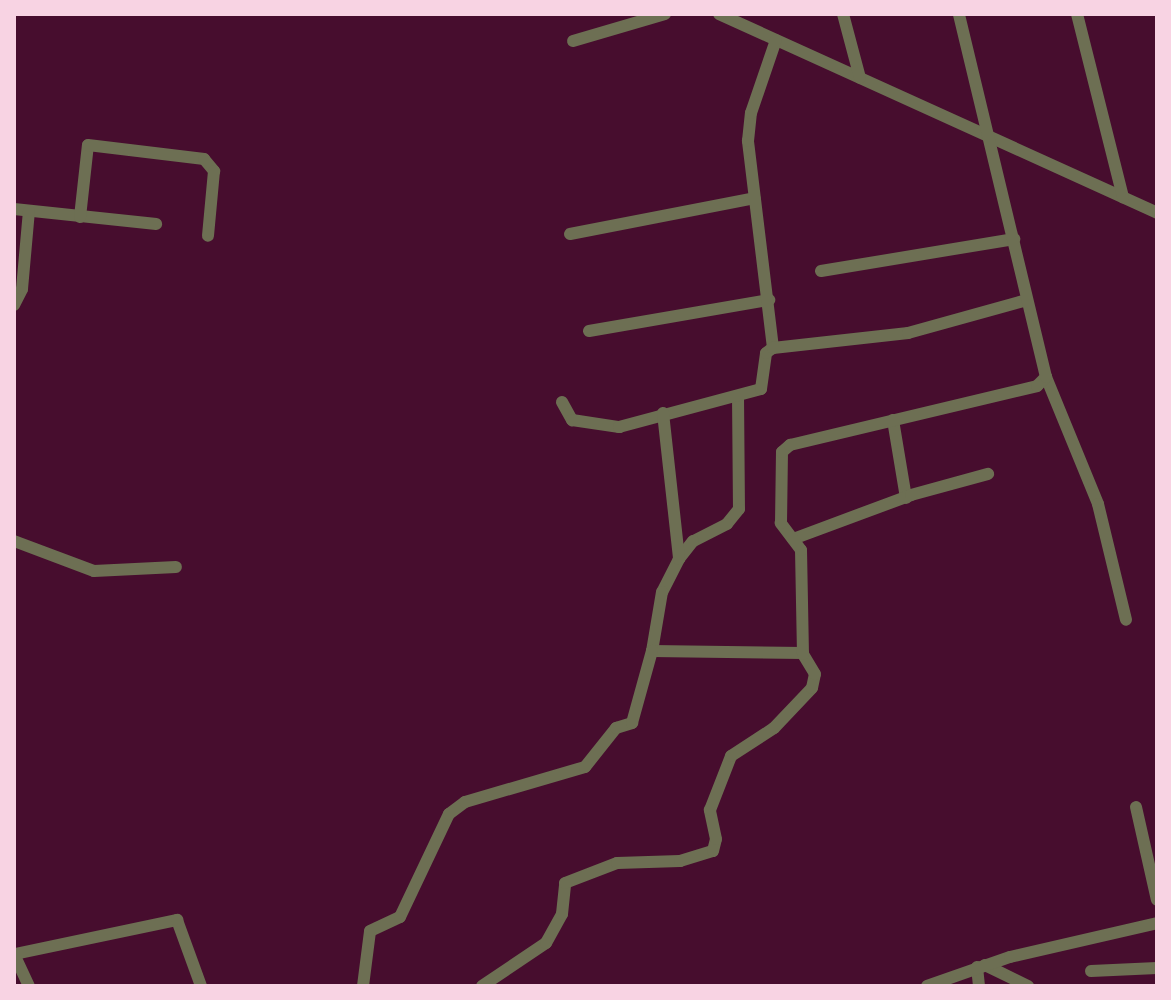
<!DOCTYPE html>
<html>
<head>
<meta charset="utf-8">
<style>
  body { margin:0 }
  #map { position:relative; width:1171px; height:1000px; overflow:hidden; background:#470d2e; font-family:"Golos Text",sans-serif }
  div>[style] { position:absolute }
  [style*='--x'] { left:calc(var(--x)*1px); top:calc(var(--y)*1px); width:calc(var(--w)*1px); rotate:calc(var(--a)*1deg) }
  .minor>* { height:12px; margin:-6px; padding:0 6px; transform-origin:6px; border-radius:6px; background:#6d6f53 }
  span { translate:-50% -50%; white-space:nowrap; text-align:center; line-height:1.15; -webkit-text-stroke:6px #1f0713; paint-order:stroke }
  .frame { position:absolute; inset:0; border:16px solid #f8d3e3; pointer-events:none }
</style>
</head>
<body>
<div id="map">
  <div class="minor">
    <i style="--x:719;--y:14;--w:481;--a:24.4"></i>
    <i style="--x:843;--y:14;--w:66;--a:75.1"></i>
    <i style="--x:1077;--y:14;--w:189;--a:75.9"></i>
    <i style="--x:573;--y:41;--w:96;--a:-16.4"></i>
    <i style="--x:14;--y:209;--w:143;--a:6"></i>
    <i style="--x:80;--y:217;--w:72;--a:-83.7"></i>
    <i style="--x:88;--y:145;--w:117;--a:6.9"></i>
    <i style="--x:204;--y:159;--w:16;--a:50"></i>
    <i style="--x:214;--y:171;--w:65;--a:95.3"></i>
    <i style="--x:570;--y:234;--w:188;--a:-11"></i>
    <i style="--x:821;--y:271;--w:196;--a:-9.4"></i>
    <i style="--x:14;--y:305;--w:18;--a:-63"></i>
    <i style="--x:22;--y:289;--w:78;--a:-84.9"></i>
    <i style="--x:589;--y:331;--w:183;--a:-9.8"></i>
    <i style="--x:773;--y:348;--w:209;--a:-96.9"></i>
    <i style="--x:748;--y:141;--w:28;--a:-84"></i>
    <i style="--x:751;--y:113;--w:77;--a:-71.1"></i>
    <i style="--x:1046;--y:377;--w:137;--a:67.7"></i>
    <i style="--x:1098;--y:504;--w:119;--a:76.4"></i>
    <i style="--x:738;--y:396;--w:113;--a:89.5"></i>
    <i style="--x:739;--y:509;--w:19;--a:129"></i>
    <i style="--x:727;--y:524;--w:38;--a:153"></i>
    <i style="--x:693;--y:541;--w:23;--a:128"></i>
    <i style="--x:679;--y:559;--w:37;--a:117"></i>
    <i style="--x:662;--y:592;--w:60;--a:99.6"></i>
    <i style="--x:652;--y:651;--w:151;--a:0.8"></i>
    <i style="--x:562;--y:402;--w:21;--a:61"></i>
    <i style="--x:572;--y:420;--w:48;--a:8.5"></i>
    <i style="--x:619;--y:427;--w:147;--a:-15"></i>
    <i style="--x:761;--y:389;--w:36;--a:-82"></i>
    <i style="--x:766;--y:353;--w:9;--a:-36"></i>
    <i style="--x:773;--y:348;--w:136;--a:-6.3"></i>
    <i style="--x:908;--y:333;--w:123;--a:-15.5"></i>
    <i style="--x:663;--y:413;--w:147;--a:83.7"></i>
    <i style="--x:893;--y:420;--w:79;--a:80.5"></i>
    <i style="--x:793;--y:539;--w:126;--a:-20.4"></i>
    <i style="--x:911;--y:495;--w:80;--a:-15.3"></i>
    <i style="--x:14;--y:541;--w:85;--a:20.6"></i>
    <i style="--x:94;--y:571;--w:82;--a:-2.8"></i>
    <i style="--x:1136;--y:807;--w:95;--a:77.3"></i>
    <i style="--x:14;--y:954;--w:35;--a:65"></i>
    <i style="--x:15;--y:954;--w:166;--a:-11.9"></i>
    <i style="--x:177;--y:920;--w:70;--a:70"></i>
    <i style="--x:985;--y:965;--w:48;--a:26"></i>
    <i style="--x:977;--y:967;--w:19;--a:84"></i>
    <i style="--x:1091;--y:971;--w:66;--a:-2.6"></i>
    <i style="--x:363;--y:986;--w:55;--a:-82.7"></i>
    <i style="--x:370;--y:931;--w:33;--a:-25"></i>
    <i style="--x:400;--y:917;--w:114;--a:-64.6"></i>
    <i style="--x:449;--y:814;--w:20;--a:-37"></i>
    <i style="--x:465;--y:802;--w:125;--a:-16.3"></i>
    <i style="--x:585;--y:767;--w:50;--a:-51.5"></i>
    <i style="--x:616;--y:728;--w:17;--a:-17"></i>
    <i style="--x:632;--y:723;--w:75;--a:-74.5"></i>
    <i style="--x:482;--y:986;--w:77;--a:-33.9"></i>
    <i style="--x:546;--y:943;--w:33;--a:-61"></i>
    <i style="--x:562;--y:914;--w:31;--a:-84"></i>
    <i style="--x:565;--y:883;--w:56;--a:-21"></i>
    <i style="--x:617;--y:863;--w:63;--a:-1.8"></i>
    <i style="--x:680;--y:861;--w:34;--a:-17"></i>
    <i style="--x:713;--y:851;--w:12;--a:-76"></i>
    <i style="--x:716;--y:839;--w:30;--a:-102"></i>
    <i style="--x:710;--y:810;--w:58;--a:-68.7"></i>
    <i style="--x:731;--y:756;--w:51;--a:-33.1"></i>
    <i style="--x:774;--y:728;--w:55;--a:-46.5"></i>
    <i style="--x:812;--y:688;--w:14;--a:-78"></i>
    <i style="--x:815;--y:674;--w:23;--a:-121"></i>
    <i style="--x:803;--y:654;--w:104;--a:-91.1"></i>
    <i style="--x:801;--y:550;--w:34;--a:-127"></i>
    <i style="--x:781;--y:523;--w:71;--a:-89.2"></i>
    <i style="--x:782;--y:452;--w:11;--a:-41"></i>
    <i style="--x:790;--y:445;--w:254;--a:-13.4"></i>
    <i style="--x:1037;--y:386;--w:13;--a:-45"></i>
    <i style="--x:1046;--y:377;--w:373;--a:-103.5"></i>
    <i style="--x:927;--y:986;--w:88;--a:-19.3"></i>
    <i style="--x:1010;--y:957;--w:151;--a:-13"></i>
  </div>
  <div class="frame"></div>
</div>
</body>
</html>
